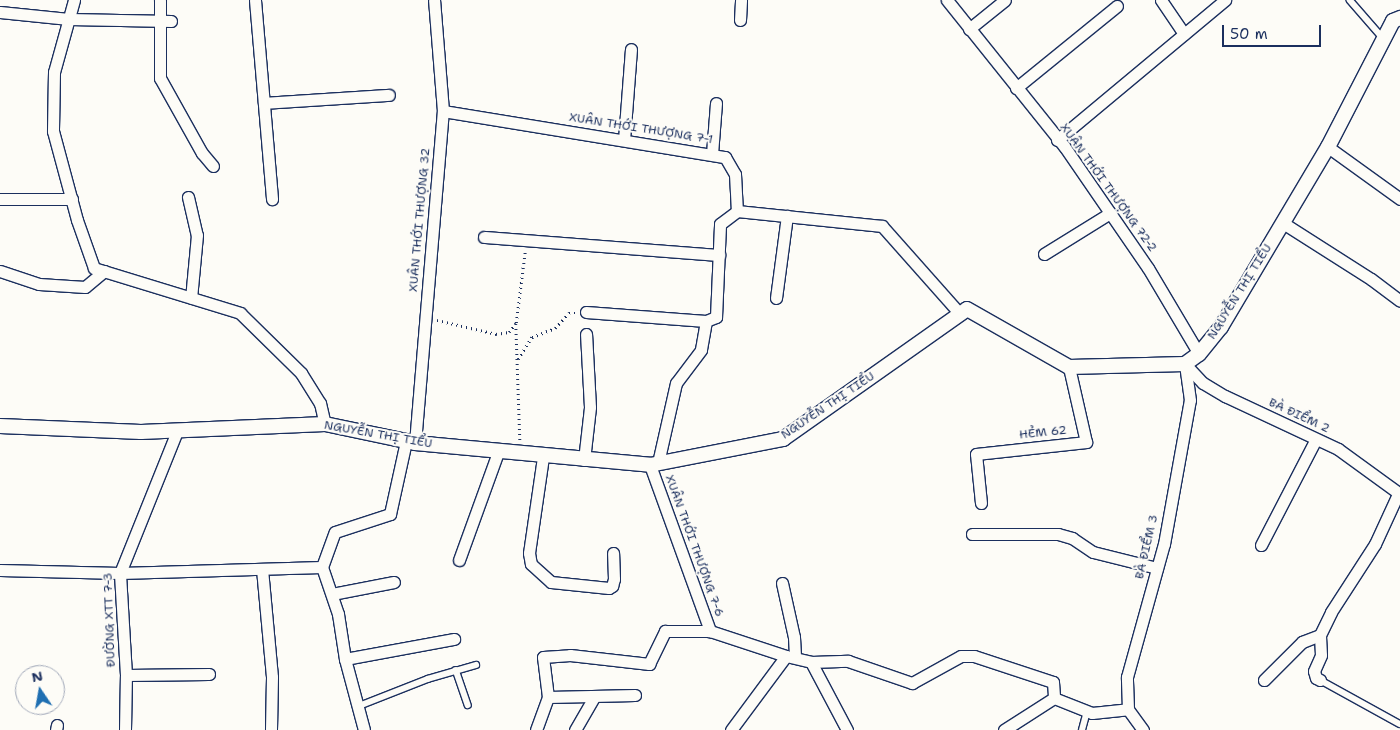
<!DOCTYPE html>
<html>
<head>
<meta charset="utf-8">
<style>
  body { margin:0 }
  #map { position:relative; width:1400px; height:730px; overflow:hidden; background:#fdfcf7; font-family:"Shantell Sans",sans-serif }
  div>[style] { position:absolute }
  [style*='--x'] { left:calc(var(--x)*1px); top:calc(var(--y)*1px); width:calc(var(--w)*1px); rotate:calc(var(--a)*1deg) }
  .path>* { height:2.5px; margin-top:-1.25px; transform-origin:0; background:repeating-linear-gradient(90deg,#1b2f5e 0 1px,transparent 0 5px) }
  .roads { filter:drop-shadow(1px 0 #1b2f5e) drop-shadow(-1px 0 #1b2f5e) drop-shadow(0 1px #1b2f5e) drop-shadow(0 -1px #1b2f5e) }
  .service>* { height:5.5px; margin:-2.75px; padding:0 2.75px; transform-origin:2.75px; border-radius:2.75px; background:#fdfcf7 }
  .minor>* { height:11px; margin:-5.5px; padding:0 5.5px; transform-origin:5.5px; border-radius:5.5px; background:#fdfcf7 }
  .tertiary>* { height:14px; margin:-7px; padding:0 7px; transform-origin:7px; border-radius:7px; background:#fdfcf7 }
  span { translate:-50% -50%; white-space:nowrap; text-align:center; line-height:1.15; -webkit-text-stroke:4px #fdfcf7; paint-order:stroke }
  .street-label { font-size:12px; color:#1b2f5e }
  .north { position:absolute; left:15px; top:665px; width:50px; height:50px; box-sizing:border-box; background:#fdfcf7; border:1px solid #a3aaba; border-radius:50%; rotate:348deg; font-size:14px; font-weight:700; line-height:20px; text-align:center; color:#1b2f5e }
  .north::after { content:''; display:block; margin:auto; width:18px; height:22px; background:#1f6fb2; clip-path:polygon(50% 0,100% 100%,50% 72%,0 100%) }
  .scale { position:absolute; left:1222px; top:25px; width:99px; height:22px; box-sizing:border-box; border:2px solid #1b2f5e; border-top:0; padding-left:6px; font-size:15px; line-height:18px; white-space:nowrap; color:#1b2f5e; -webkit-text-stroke:4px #fdfcf7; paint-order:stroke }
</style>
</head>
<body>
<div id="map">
  <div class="path">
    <i style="--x:437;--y:320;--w:61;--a:13.3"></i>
    <i style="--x:496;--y:334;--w:13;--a:-9"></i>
    <i style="--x:509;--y:332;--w:11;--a:-52"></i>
    <i style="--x:516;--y:323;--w:72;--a:-82.8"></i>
    <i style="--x:516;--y:324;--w:117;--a:88"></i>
    <i style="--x:518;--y:359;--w:26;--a:-58"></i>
    <i style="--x:532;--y:337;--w:25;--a:-21"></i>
    <i style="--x:555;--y:328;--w:21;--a:-47"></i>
    <i style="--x:569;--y:313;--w:6;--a:0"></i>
  </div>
  <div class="roads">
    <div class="service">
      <i style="--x:1350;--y:0;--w:49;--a:49.1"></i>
      <i style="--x:456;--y:670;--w:37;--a:71"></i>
      <i style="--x:1320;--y:680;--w:91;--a:28.8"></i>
      <i style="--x:359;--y:706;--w:74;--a:-21.4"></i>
      <i style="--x:428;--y:679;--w:50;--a:-16.3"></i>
      <i style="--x:1082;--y:730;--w:20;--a:-75"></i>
    </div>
    <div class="minor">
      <i style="--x:74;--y:0;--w:75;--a:105.5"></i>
      <i style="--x:54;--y:72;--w:59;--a:91"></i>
      <i style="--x:53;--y:131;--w:92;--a:74.9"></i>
      <i style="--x:77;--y:220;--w:51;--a:70.5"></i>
      <i style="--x:94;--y:268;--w:153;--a:17.1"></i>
      <i style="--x:240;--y:313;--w:86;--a:44.5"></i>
      <i style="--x:301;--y:373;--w:36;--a:58"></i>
      <i style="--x:320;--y:403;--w:22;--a:77"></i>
      <i style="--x:160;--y:0;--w:78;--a:90"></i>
      <i style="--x:160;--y:78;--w:86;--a:60.8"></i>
      <i style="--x:202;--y:153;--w:17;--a:50"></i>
      <i style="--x:255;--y:0;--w:200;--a:85.1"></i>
      <i style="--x:947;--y:0;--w:187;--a:51.3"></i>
      <i style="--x:1064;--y:146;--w:148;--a:55.5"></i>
      <i style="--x:1148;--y:268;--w:100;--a:59.3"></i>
      <i style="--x:1161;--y:0;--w:41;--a:55.9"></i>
      <i style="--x:0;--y:12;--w:69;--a:5.8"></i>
      <i style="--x:69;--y:19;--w:102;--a:1.1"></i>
      <i style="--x:740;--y:20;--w:20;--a:-87"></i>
      <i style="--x:969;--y:29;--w:46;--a:-38.9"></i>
      <i style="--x:1016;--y:88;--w:130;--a:-39.1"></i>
      <i style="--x:264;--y:103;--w:125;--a:-3.7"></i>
      <i style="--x:443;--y:111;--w:286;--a:9.3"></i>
      <i style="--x:725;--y:157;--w:20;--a:60"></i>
      <i style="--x:735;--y:174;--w:37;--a:87"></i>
      <i style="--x:737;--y:211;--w:146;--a:5.9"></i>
      <i style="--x:882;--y:226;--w:118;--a:48.4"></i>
      <i style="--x:624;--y:140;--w:91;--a:-85.6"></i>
      <i style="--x:1057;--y:140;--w:219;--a:-39.8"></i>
      <i style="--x:1328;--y:147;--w:89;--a:35.8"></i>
      <i style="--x:712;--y:154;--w:51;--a:-85.5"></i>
      <i style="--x:188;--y:197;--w:39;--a:77"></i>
      <i style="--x:197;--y:235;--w:63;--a:95.4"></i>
      <i style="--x:0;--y:199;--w:72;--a:0"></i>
      <i style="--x:1283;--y:223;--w:104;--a:32.5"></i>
      <i style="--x:1371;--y:279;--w:36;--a:37"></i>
      <i style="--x:484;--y:237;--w:236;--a:4.4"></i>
      <i style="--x:1044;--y:254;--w:78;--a:-31.8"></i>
      <i style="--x:0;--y:271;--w:41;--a:18.4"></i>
      <i style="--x:39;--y:284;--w:46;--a:3.7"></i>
      <i style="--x:85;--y:287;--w:25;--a:-40"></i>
      <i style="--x:776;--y:298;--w:83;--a:-82.4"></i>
      <i style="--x:586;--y:312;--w:120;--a:4.3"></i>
      <i style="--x:706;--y:321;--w:29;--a:100"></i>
      <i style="--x:701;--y:350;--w:41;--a:127.1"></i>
      <i style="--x:676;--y:383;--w:82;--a:102.7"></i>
      <i style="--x:706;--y:321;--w:11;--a:-22"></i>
      <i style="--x:716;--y:317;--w:93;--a:-87.5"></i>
      <i style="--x:720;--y:224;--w:21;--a:-37"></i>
      <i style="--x:1185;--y:364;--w:26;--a:47"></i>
      <i style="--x:1203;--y:383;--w:26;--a:31"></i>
      <i style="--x:1225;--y:396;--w:125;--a:25.1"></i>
      <i style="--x:1338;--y:449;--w:77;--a:36"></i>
      <i style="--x:415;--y:443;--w:333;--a:-85.2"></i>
      <i style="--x:443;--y:111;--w:111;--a:-94.6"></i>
      <i style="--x:543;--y:457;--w:97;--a:98.3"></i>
      <i style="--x:529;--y:553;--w:11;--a:80"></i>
      <i style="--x:531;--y:564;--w:27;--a:42"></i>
      <i style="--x:551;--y:582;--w:58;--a:5.9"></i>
      <i style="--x:609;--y:588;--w:4;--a:-34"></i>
      <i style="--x:612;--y:586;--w:7;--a:-74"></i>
      <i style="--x:614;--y:579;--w:26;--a:-92"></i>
      <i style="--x:584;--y:460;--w:53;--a:-83.5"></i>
      <i style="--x:590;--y:407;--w:73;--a:-93.1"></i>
      <i style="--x:650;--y:465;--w:177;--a:70.1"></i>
      <i style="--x:710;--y:631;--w:80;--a:18.2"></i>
      <i style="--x:786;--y:656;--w:26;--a:13"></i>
      <i style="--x:811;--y:662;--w:37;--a:-2"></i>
      <i style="--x:848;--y:661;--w:68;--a:19"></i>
      <i style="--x:912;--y:683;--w:56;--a:-28.9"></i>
      <i style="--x:961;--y:656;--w:13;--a:0"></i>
      <i style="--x:974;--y:656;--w:83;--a:18.2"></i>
      <i style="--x:1053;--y:682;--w:16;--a:86"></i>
      <i style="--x:981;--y:503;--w:49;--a:-95.8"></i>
      <i style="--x:976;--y:454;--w:111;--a:-6.2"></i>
      <i style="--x:1086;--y:442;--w:77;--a:-102.8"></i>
      <i style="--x:972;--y:534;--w:86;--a:0"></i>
      <i style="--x:1058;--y:534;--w:15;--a:16"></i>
      <i style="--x:1072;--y:538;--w:25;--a:34"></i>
      <i style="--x:1093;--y:552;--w:66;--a:14"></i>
      <i style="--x:1261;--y:545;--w:119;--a:-62.6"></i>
      <i style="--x:459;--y:560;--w:115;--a:-70.1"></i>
      <i style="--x:322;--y:567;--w:50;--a:71.2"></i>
      <i style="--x:338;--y:614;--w:46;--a:81.2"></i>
      <i style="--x:345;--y:659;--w:73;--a:75"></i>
      <i style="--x:262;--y:569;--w:108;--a:84.7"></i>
      <i style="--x:272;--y:677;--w:53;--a:91.1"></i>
      <i style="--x:0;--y:570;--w:120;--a:1.4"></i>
      <i style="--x:120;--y:573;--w:202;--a:-1.7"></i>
      <i style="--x:322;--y:567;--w:37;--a:-70"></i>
      <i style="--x:335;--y:532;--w:58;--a:-18.1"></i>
      <i style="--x:390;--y:514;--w:75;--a:-77.6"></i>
      <i style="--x:782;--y:583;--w:55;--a:77.5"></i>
      <i style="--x:794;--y:637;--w:20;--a:87"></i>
      <i style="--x:332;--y:594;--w:63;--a:-11"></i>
      <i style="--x:345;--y:659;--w:111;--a:-10.4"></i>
      <i style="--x:811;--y:662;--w:77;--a:62.1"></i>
      <i style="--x:126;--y:675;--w:83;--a:-0.7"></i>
      <i style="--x:1264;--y:680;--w:54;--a:-45"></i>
      <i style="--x:1302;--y:642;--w:19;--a:-21"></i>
      <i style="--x:1320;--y:680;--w:4;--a:-153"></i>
      <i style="--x:1316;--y:678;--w:7;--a:-106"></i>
      <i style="--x:1314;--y:671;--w:17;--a:-66"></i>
      <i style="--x:1321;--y:655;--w:20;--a:-93"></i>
      <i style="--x:1320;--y:635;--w:25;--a:-64"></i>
      <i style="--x:1331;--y:612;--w:81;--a:-57.1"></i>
      <i style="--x:1375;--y:544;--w:55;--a:-65.3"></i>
      <i style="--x:548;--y:697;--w:87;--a:-1.3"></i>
      <i style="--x:1054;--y:698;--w:41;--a:21.5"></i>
      <i style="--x:1092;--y:713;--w:36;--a:-6"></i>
      <i style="--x:56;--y:730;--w:5;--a:-79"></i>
      <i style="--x:125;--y:730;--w:55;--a:-89"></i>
      <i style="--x:126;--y:675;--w:102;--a:-93.4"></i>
      <i style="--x:120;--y:573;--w:153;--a:-68.1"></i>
      <i style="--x:536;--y:730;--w:35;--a:-70"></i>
      <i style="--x:548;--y:697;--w:40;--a:-97.1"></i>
      <i style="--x:543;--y:657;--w:27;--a:-4"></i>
      <i style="--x:570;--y:655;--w:80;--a:6.5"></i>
      <i style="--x:649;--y:664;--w:37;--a:-64"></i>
      <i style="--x:665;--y:631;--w:45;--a:0"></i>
      <i style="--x:575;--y:730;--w:39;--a:-60"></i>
      <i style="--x:731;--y:730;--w:92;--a:-53.4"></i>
      <i style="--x:1004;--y:730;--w:59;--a:-32.6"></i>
      <i style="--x:1143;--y:730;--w:26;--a:-126"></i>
      <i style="--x:1128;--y:709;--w:32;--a:-92"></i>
      <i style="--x:1127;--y:677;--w:138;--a:-74.5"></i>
      <i style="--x:1164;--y:544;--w:146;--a:-79.8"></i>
      <i style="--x:1190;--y:400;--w:36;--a:-98"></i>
    </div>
    <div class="tertiary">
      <i style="--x:0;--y:426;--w:141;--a:2.4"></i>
      <i style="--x:141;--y:432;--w:184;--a:-2.5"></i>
      <i style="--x:325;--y:424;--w:92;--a:11.9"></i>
      <i style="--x:415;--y:443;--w:236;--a:5.3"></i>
      <i style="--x:650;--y:465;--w:136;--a:-11.1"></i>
      <i style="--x:783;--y:439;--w:225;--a:-35.2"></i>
      <i style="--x:967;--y:309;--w:117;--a:29.6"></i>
      <i style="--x:1069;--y:367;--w:116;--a:-1.5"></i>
      <i style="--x:1185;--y:364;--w:17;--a:-36"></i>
      <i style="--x:1199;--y:354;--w:35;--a:-51"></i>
      <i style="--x:1221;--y:327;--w:209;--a:-59.3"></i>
      <i style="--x:1328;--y:147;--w:142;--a:-62.7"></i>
      <i style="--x:1393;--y:21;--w:8;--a:-23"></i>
    </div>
  </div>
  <div class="street-label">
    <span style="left:641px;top:129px;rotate:9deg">XUÂN THỚI THƯỢNG 7-1</span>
    <span style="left:1108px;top:188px;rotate:54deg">XUÂN THỚI THƯỢNG 72-2</span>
    <span style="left:420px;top:220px;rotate:-85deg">XUÂN THỚI THƯỢNG 32</span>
    <span style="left:1240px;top:292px;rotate:-58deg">NGUYỄN THỊ TIỂU</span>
    <span style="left:828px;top:406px;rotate:-34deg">NGUYỄN THỊ TIỂU</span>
    <span style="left:1299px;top:416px;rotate:25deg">BÀ ĐIỂM 2</span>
    <span style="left:1043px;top:433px;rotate:-6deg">HẺM 62</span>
    <span style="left:378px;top:435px;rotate:10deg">NGUYỄN THỊ TIỂU</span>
    <span style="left:694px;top:546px;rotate:70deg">XUÂN THỚI THƯỢNG 7-6</span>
    <span style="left:1147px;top:547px;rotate:-77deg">BÀ ĐIỂM 3</span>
    <span style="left:110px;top:620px;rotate:-92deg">ĐƯỜNG XTT 7-3</span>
  </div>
  <div class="north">N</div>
  <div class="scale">50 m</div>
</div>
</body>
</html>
